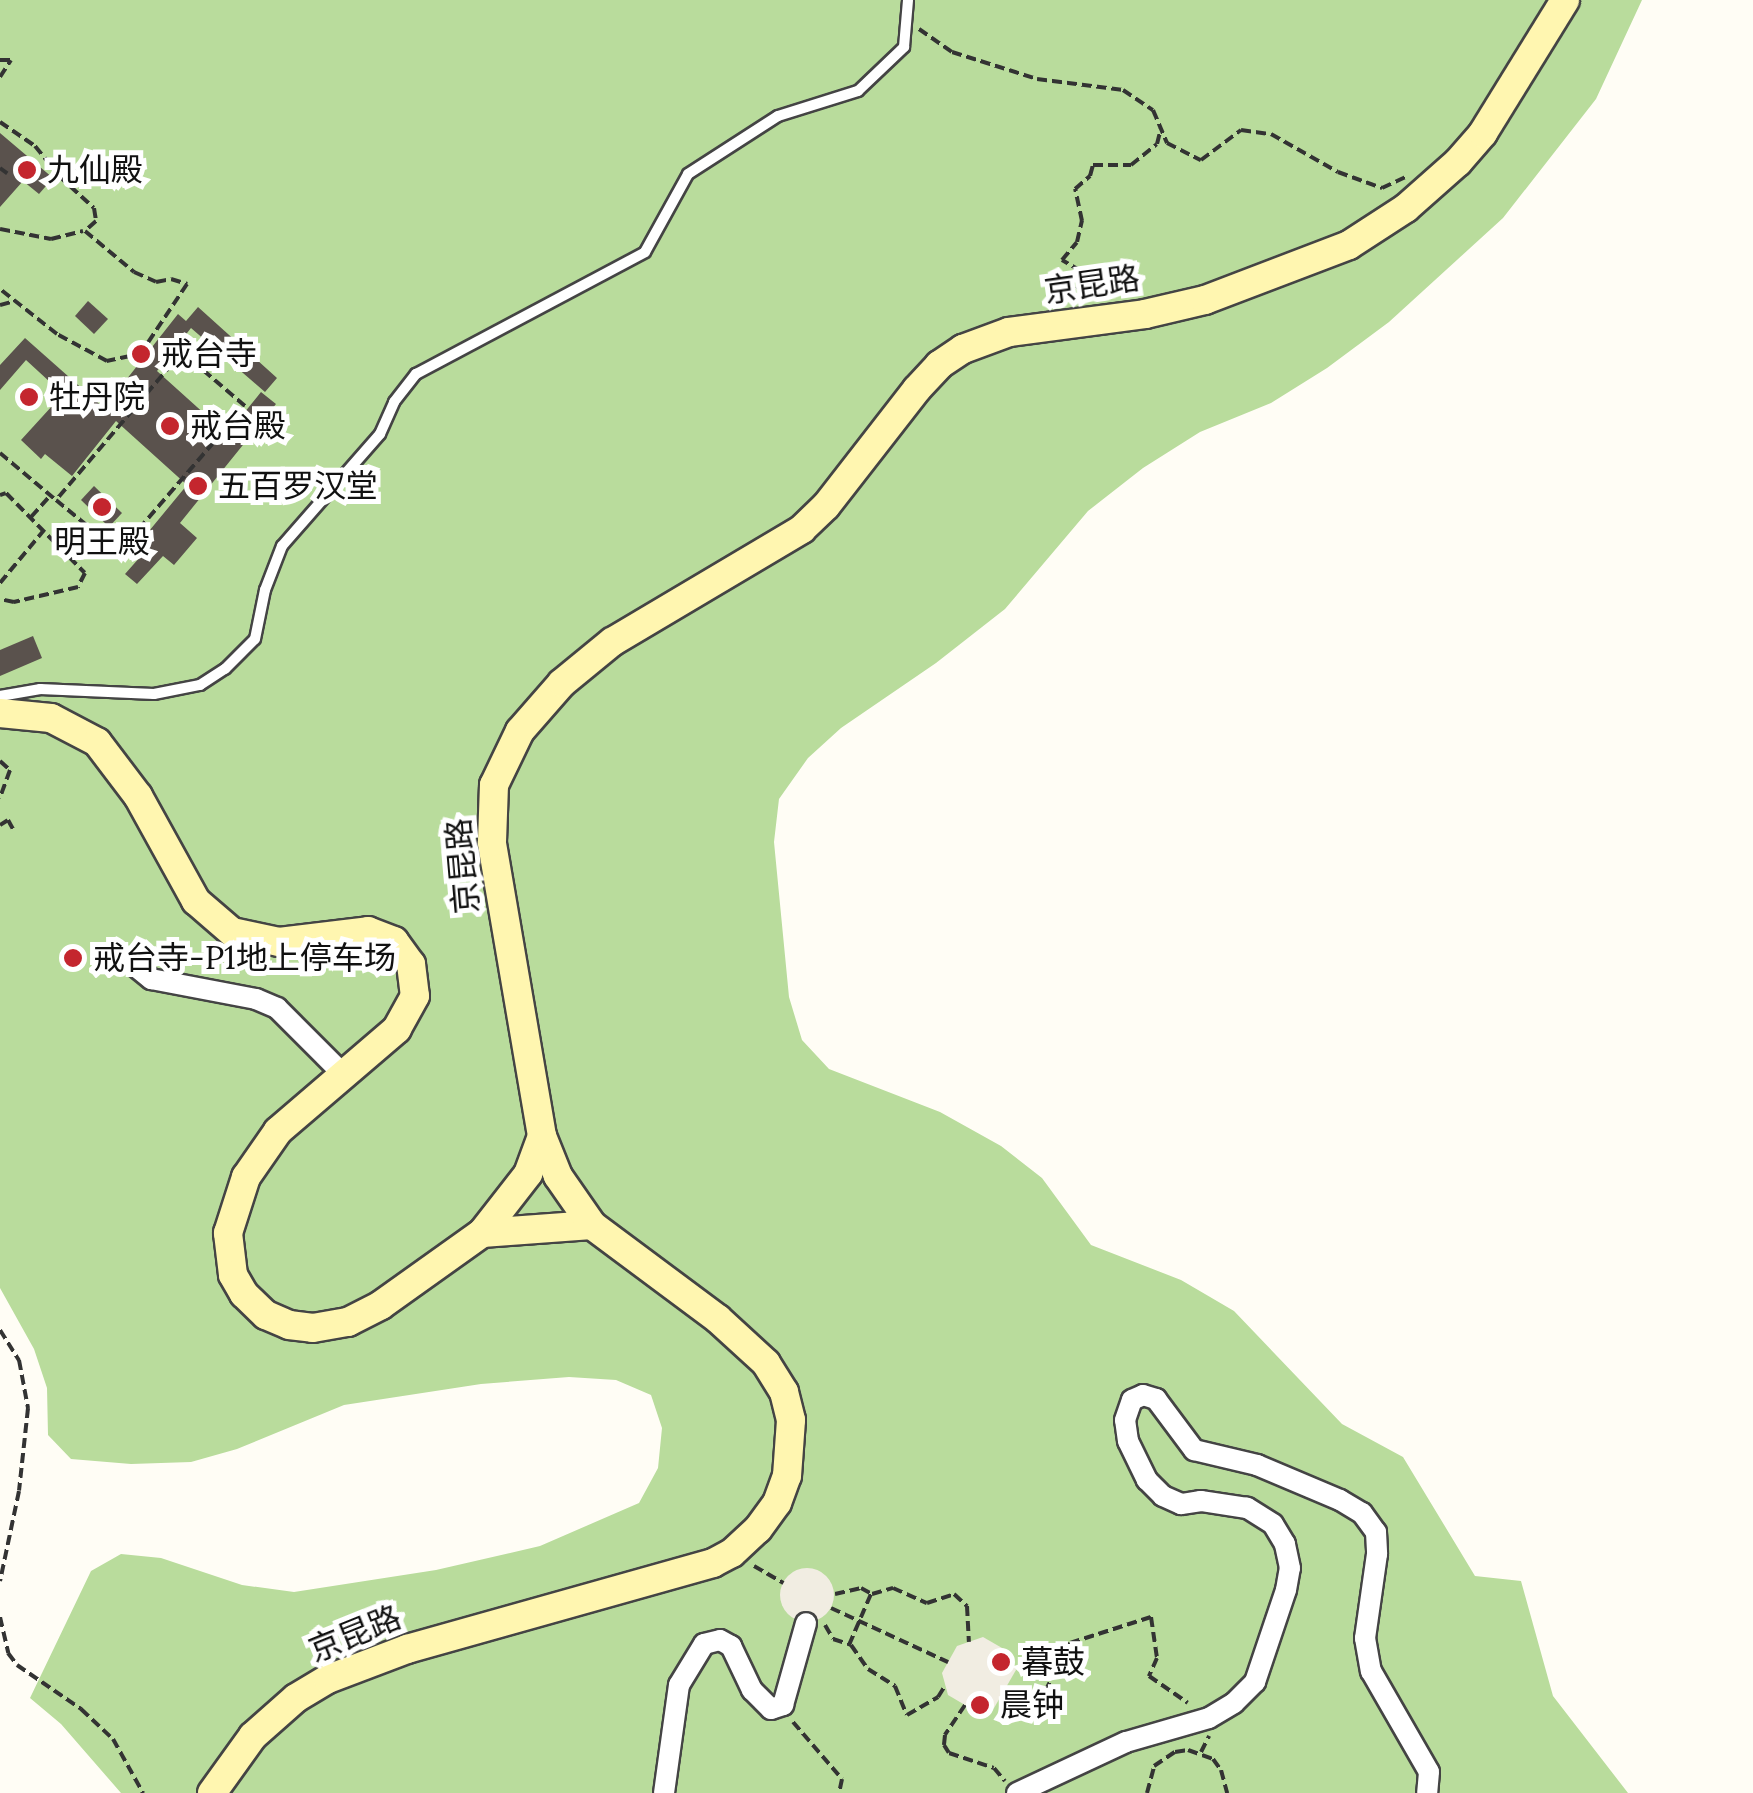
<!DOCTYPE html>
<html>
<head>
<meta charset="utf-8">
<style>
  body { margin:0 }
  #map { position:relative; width:1753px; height:1793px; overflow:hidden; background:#fffdf5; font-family:Lora,"Noto Sans SC",serif }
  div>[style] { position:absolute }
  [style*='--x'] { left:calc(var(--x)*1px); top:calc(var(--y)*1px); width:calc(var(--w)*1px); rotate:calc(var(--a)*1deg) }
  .forest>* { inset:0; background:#b9dc9c }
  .plaza>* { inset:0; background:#f1ede2 }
  .round { border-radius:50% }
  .building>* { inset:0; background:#5a524d }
  .path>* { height:4px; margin-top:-2px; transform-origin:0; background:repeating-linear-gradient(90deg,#333 0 10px,transparent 0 15px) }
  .roads { filter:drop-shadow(2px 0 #444) drop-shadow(-2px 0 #444) drop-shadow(0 2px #444) drop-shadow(0 -2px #444) }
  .lane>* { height:10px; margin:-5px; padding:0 5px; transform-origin:5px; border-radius:5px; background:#fff }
  .street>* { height:20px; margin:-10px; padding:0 10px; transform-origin:10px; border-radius:10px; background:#fff }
  .secondary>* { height:28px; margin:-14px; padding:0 14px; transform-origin:14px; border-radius:14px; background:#fff6b0 }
  .dots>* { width:28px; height:28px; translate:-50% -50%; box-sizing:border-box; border:5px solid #fff; border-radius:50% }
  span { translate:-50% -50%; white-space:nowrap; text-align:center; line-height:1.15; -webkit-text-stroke:10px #fff; paint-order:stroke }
  .poi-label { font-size:32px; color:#111 }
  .left { translate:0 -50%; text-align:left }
  .street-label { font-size:32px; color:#111 }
</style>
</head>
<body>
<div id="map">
  <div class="forest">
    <i style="clip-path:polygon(0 0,1642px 0,1596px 99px,1503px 218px,1389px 322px,1327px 368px,1271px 403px,1200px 432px,1143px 468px,1088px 511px,1005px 609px,936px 663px,841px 728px,808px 758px,779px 799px,774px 842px,789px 997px,802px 1040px,829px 1069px,940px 1112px,1001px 1146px,1042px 1178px,1091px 1245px,1181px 1280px,1234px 1311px,1342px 1424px,1403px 1457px,1475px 1576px,1521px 1581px,1553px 1696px,1628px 1793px,121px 1793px,61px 1724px,30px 1698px,91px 1571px,121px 1554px,161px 1558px,242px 1585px,294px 1592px,436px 1570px,540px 1546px,639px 1503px,658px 1468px,662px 1428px,651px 1395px,616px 1380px,569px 1377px,481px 1384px,344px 1405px,237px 1449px,191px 1462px,131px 1464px,71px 1459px,48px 1435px,47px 1388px,34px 1349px,0 1288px)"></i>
  </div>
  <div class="plaza">
    <i class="round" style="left:780px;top:1568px;width:54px;height:54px"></i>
    <i style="clip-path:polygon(983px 1637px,1009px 1652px,1016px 1670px,994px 1708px,982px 1715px,948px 1695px,942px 1673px,957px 1646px)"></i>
  </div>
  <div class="building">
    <i style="clip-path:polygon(0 133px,53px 178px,39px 194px,23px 181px,0 207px)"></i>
    <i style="clip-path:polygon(88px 301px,108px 319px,94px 334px,75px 316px)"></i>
    <i style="clip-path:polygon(198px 307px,277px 378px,265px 392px,191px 328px,157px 371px,227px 434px,261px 392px,276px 404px,180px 523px,197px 538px,174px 565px,163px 556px,137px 584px,125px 574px,148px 548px,140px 542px,187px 485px,116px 421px,72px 476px,45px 454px,41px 459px,21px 440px,63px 394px,26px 360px,0 390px,0 365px,25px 338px,104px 408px,178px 314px,186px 321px)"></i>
    <i style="clip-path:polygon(94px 486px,122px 513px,109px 527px,81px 500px)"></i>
    <i style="clip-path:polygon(33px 636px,42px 658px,0 676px,0 650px)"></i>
  </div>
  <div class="path">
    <i style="--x:919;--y:29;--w:40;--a:34.9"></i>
    <i style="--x:952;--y:52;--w:89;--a:17.6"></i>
    <i style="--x:1037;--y:79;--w:87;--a:7.3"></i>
    <i style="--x:1123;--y:90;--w:36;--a:34"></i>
    <i style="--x:1153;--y:110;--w:36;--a:67"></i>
    <i style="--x:1167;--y:143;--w:38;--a:27"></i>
    <i style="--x:1201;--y:160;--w:50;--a:-36.9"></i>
    <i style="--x:1241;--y:130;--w:30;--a:8"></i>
    <i style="--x:1271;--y:134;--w:77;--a:29.6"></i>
    <i style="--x:1338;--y:172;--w:47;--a:20"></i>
    <i style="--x:1382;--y:188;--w:26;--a:-25"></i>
    <i style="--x:0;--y:60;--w:11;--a:0"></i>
    <i style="--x:0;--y:77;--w:20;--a:-57"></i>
    <i style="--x:0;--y:122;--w:42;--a:34.4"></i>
    <i style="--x:35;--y:146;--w:38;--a:51"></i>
    <i style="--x:59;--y:176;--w:47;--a:42.4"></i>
    <i style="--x:94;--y:208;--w:13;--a:81"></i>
    <i style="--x:96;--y:221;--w:15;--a:138"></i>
    <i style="--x:85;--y:231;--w:64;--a:39.9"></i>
    <i style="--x:134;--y:272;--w:24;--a:24"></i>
    <i style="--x:156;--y:282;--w:15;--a:-11"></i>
    <i style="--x:171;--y:279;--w:17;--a:17"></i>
    <i style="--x:187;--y:284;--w:72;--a:123.7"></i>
    <i style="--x:147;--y:344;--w:21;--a:145"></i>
    <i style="--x:130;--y:356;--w:24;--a:168"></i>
    <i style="--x:107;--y:361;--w:57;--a:-151.6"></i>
    <i style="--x:57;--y:334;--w:73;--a:-141.7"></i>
    <i style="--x:0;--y:168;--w:9;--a:36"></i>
    <i style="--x:0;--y:229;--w:52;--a:11.1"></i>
    <i style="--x:51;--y:239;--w:33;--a:-14"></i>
    <i style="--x:1068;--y:301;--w:27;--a:-54"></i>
    <i style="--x:1084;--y:279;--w:9;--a:-111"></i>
    <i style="--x:1081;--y:271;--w:22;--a:-150"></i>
    <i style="--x:1062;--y:260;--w:23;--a:-50"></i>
    <i style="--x:1077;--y:242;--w:22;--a:-77"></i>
    <i style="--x:1082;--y:221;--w:33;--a:-102"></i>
    <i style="--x:1075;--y:189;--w:20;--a:-41"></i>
    <i style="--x:1090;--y:176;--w:11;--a:-75"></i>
    <i style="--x:1093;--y:165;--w:38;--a:0"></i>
    <i style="--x:1131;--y:165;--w:33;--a:-39"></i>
    <i style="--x:1157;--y:144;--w:16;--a:-76"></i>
    <i style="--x:0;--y:305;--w:16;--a:-15"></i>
    <i style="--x:0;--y:453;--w:73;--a:40"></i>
    <i style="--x:56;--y:500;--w:82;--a:39.5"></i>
    <i style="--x:119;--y:552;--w:193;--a:-49.2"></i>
    <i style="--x:245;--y:406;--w:83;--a:-139.4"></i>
    <i style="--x:182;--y:352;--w:194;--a:130.4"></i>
    <i style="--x:0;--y:495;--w:6;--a:-18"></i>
    <i style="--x:6;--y:493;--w:112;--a:45.4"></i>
    <i style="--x:85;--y:573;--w:16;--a:117"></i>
    <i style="--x:78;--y:587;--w:66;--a:166.8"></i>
    <i style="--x:14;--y:602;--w:14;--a:-168"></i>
    <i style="--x:31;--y:517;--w:30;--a:-48"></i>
    <i style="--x:0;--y:583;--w:69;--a:-50.3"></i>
    <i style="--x:0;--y:761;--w:13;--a:42"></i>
    <i style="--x:10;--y:770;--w:30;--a:110"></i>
    <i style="--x:0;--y:825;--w:9;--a:-32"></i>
    <i style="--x:8;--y:820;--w:10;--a:61"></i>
    <i style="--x:0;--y:1330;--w:36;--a:58"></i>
    <i style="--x:19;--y:1360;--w:49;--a:79.4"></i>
    <i style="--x:28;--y:1408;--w:83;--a:96.2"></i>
    <i style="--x:19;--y:1491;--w:92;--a:101.9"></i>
    <i style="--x:754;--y:1566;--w:34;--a:30"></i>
    <i style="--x:835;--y:1594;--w:27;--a:-13"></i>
    <i style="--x:861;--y:1588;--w:13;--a:29"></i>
    <i style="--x:872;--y:1594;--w:22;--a:-16"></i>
    <i style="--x:893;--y:1588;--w:37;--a:24"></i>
    <i style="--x:927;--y:1603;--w:28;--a:-18"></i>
    <i style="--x:954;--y:1594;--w:18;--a:43"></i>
    <i style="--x:967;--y:1606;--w:36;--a:87"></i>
    <i style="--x:831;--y:1608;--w:129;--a:24.8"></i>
    <i style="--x:0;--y:1617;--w:37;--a:77"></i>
    <i style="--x:8;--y:1653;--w:15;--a:53"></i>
    <i style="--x:17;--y:1665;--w:78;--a:34.5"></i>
    <i style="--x:81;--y:1709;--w:44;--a:43.2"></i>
    <i style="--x:113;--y:1739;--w:62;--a:60.9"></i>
    <i style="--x:825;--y:1625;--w:16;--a:60"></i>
    <i style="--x:833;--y:1639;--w:19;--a:18"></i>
    <i style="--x:851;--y:1645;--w:29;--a:55"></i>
    <i style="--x:868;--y:1669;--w:32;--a:32"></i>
    <i style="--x:895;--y:1686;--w:31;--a:68"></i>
    <i style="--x:907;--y:1715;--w:36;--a:-30"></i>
    <i style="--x:938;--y:1697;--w:13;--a:-58"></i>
    <i style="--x:849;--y:1645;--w:56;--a:-66.7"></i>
    <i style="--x:1006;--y:1688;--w:36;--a:28"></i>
    <i style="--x:1038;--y:1705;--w:70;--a:-62.7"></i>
    <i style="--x:1070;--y:1643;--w:85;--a:-17.8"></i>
    <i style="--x:1151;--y:1617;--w:41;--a:81.7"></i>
    <i style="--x:1157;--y:1658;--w:20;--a:114"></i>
    <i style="--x:1149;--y:1676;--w:47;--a:34.7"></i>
    <i style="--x:965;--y:1705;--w:36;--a:124"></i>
    <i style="--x:945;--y:1735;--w:10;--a:96"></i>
    <i style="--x:944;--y:1745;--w:9;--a:58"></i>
    <i style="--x:949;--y:1753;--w:47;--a:18.4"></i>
    <i style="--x:994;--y:1768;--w:17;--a:50"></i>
    <i style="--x:793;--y:1722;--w:75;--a:49.3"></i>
    <i style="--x:842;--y:1779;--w:14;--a:102"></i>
    <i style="--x:1201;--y:1752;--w:18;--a:-63"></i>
    <i style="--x:1147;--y:1793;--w:28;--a:-75"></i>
    <i style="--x:1154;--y:1766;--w:25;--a:-34"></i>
    <i style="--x:1175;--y:1752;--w:13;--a:-9"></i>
    <i style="--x:1188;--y:1750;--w:27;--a:20"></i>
    <i style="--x:1213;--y:1759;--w:14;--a:54"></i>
    <i style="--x:1221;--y:1770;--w:24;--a:75"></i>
  </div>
  <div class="roads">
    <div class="lane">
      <i style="--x:0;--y:696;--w:41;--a:-9.9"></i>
      <i style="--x:40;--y:689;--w:114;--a:2.5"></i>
      <i style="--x:154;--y:694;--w:47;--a:-11.1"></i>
      <i style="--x:200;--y:685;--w:30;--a:-33"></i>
      <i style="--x:225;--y:669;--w:42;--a:-45"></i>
      <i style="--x:255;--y:639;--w:50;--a:-78.5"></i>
      <i style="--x:265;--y:590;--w:47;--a:-68.9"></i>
      <i style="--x:282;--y:546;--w:149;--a:-48.8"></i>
      <i style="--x:380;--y:434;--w:35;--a:-66"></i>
      <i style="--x:394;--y:402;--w:36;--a:-52"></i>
      <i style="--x:416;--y:374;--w:259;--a:-28"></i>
      <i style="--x:645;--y:252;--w:89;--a:-61.1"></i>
      <i style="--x:688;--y:174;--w:107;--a:-32.8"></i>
      <i style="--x:778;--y:116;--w:84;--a:-17.4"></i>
      <i style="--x:858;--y:91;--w:64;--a:-43.7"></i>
      <i style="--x:904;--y:47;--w:47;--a:-85.1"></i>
    </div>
    <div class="street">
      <i style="--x:135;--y:966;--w:21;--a:39"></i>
      <i style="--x:151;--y:979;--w:107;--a:10.8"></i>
      <i style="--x:256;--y:999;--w:23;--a:23"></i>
      <i style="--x:277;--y:1008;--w:93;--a:45"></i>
      <i style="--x:664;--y:1793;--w:109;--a:-82.1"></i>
      <i style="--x:679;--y:1685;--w:48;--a:-58.6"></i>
      <i style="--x:704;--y:1644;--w:16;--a:-14"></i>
      <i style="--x:720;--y:1640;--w:13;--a:29"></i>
      <i style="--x:731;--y:1646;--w:49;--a:64.5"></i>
      <i style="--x:752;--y:1690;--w:27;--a:45"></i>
      <i style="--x:771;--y:1709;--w:13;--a:-18"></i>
      <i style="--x:783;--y:1705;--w:85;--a:-74.3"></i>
      <i style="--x:1017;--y:1793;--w:120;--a:-25.1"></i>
      <i style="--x:1126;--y:1742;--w:86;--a:-16.1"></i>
      <i style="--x:1209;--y:1718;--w:29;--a:-31"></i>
      <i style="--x:1234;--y:1703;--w:30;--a:-45"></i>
      <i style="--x:1255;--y:1682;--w:97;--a:-71.4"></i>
      <i style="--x:1286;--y:1590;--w:22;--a:-80"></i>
      <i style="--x:1290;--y:1568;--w:25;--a:-102"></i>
      <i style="--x:1285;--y:1544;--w:23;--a:-121"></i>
      <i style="--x:1273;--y:1524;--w:31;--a:-148"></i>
      <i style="--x:1247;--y:1508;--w:47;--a:-171.3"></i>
      <i style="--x:1201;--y:1501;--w:20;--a:171"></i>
      <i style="--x:1181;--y:1504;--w:20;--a:-156"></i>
      <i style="--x:1163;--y:1496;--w:23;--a:-135"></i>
      <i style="--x:1147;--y:1480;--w:43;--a:-116"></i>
      <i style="--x:1128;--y:1441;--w:21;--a:-98"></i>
      <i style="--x:1125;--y:1420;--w:21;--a:-71"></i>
      <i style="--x:1132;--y:1400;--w:12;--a:-24"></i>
      <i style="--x:1143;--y:1395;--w:14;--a:17"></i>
      <i style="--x:1156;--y:1399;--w:64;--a:53.3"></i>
      <i style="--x:1194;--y:1450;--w:65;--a:13.4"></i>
      <i style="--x:1257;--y:1465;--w:90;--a:22.9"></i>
      <i style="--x:1340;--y:1500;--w:26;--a:31"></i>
      <i style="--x:1362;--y:1513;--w:24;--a:54"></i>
      <i style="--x:1376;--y:1532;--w:22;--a:87"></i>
      <i style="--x:1377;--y:1554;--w:85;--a:98.1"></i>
      <i style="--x:1365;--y:1638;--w:34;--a:80"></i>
      <i style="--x:1371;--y:1671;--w:116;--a:60.1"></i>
      <i style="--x:1429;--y:1772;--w:21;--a:95"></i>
    </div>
    <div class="secondary">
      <i style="--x:0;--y:713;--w:51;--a:5.6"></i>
      <i style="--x:51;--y:718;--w:52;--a:27.6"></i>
      <i style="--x:97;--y:742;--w:68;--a:52.8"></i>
      <i style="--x:138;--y:796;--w:120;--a:61.1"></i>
      <i style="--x:196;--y:901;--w:48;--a:40.7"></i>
      <i style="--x:232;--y:932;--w:48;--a:12"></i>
      <i style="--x:279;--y:942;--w:90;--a:-7"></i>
      <i style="--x:368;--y:931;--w:28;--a:21"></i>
      <i style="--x:394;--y:941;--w:29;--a:54"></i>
      <i style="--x:411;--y:964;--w:32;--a:83"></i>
      <i style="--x:415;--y:996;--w:38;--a:119"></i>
      <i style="--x:397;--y:1029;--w:157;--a:139.4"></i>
      <i style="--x:278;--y:1131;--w:56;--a:124.8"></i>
      <i style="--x:246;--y:1177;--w:59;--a:107.8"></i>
      <i style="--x:228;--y:1233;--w:42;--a:83.2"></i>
      <i style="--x:233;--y:1275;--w:22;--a:60"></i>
      <i style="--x:244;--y:1294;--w:30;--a:44"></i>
      <i style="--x:266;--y:1315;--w:25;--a:23"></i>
      <i style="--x:289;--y:1325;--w:24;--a:7"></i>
      <i style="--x:313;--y:1328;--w:36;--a:-10"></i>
      <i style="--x:348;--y:1322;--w:37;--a:-27"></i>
      <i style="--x:381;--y:1305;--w:124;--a:-35.5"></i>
      <i style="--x:542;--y:1136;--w:40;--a:110.2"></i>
      <i style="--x:528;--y:1174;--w:75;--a:127.9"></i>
      <i style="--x:482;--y:1233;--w:110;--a:-4.2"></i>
      <i style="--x:212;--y:1793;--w:70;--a:-54.3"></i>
      <i style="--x:253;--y:1736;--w:57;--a:-41.5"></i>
      <i style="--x:296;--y:1698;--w:37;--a:-31"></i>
      <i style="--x:328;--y:1679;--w:85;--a:-20.8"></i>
      <i style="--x:407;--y:1649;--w:318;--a:-15.7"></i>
      <i style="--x:713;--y:1563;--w:21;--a:-28"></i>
      <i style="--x:732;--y:1553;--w:35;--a:-43"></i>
      <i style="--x:758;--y:1529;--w:32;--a:-54"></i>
      <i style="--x:777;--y:1503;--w:29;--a:-70"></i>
      <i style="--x:787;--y:1476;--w:56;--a:-85.9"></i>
      <i style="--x:791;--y:1420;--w:29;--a:-104"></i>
      <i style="--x:784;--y:1392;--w:34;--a:-122"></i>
      <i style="--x:766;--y:1363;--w:65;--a:-137.5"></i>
      <i style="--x:718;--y:1319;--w:157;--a:-143.3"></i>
      <i style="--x:592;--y:1225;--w:60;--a:-124.8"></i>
      <i style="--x:558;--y:1176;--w:43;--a:-111.8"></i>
      <i style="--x:542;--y:1136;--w:298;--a:-99.7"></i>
      <i style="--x:492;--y:842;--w:57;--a:-88"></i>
      <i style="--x:494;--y:785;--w:60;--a:-64.3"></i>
      <i style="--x:520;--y:731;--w:64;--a:-48.8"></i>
      <i style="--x:562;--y:683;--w:65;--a:-39.4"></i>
      <i style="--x:612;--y:642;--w:221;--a:-30.7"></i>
      <i style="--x:802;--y:529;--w:33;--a:-44"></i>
      <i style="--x:826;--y:506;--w:148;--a:-52.1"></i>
      <i style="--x:917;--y:389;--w:33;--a:-47"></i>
      <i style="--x:939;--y:365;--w:29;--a:-34"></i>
      <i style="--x:963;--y:349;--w:49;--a:-20.3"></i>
      <i style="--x:1009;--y:332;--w:137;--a:-7.5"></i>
      <i style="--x:1145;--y:314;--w:62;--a:-13.1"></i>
      <i style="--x:1205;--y:300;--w:154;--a:-20.9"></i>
      <i style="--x:1349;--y:245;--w:68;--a:-33"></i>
      <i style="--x:1406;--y:208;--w:69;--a:-41.5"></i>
      <i style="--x:1458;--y:162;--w:38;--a:-49"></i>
      <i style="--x:1483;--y:133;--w:156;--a:-58.3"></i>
    </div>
  </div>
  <div class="dots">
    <i style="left:27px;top:170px;background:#c4262e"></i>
    <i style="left:141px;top:354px;background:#c4262e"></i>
    <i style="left:29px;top:397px;background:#c4262e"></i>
    <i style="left:170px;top:426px;background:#c4262e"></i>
    <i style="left:198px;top:486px;background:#c4262e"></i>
    <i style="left:102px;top:507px;background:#c4262e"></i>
    <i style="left:73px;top:958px;background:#c4262e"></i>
    <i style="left:1001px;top:1662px;background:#c4262e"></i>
    <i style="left:980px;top:1705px;background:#c4262e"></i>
  </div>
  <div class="poi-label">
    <span class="left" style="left:47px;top:170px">九仙殿</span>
    <span class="left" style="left:161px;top:354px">戒台寺</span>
    <span class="left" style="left:49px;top:397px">牡丹院</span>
    <span class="left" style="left:190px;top:426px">戒台殿</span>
    <span class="left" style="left:218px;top:486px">五百罗汉堂</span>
    <span style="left:102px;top:542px">明王殿</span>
    <span class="left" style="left:93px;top:958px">戒台寺-P1地上停车场</span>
    <span class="left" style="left:1021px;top:1662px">暮鼓</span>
    <span class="left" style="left:1000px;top:1705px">晨钟</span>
  </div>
  <div class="street-label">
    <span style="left:1092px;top:285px;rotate:-8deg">京昆路</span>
    <span style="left:463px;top:866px;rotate:-95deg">京昆路</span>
    <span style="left:355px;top:1634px;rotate:-22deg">京昆路</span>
  </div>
</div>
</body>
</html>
